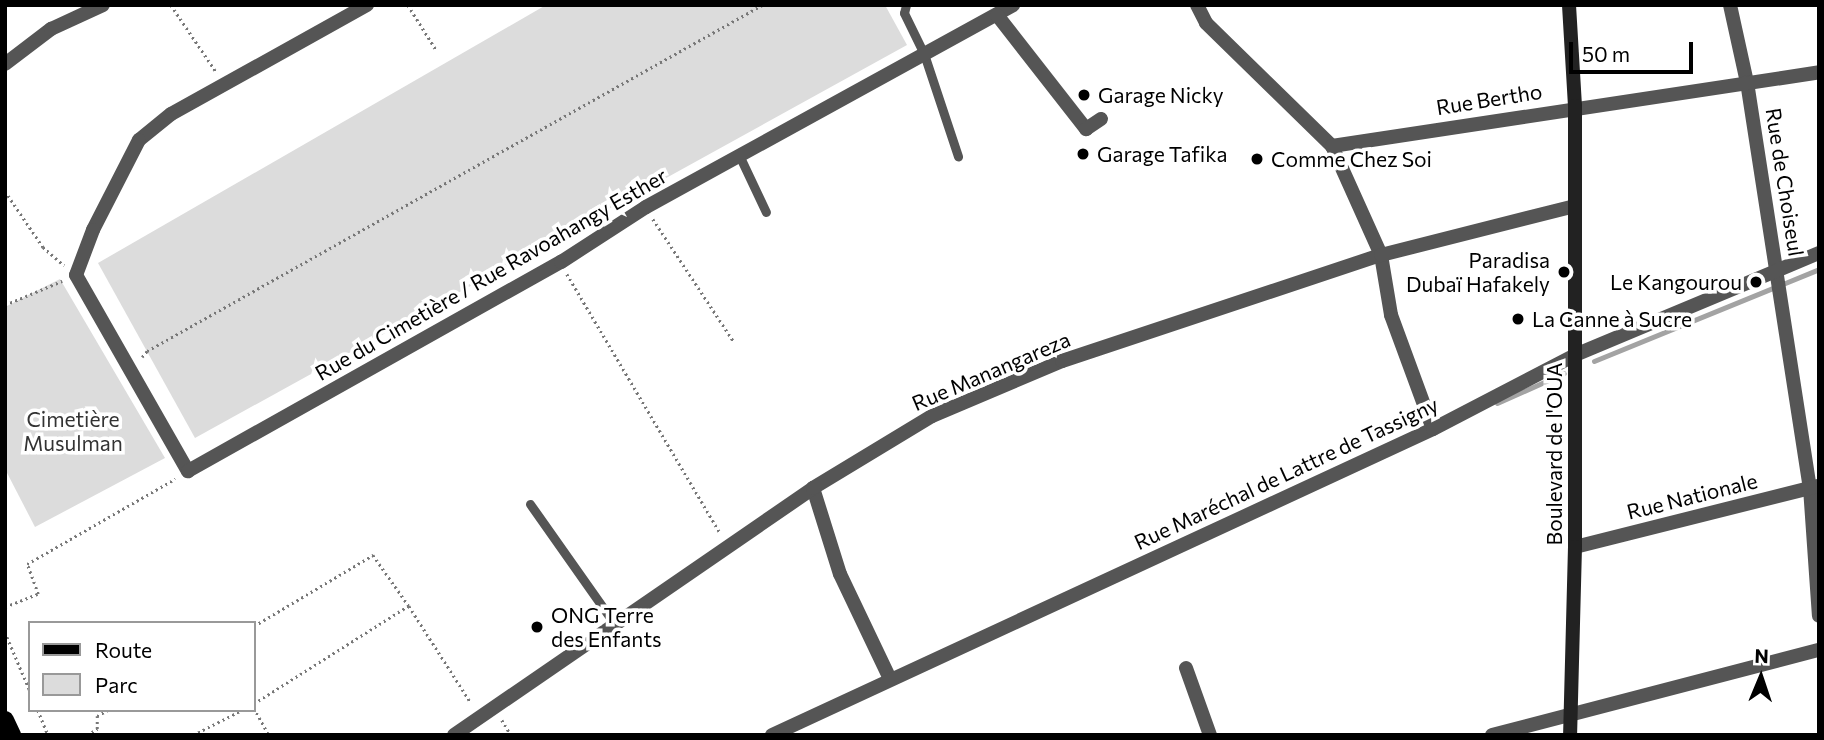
<!DOCTYPE html>
<html>
<head>
<meta charset="utf-8">
<style>
  body { margin:0 }
  #map { position:relative; width:1824px; height:740px; overflow:hidden; background:#fff; font-family:Commissioner,sans-serif }
  div>[style] { position:absolute }
  [style*='--x'] { left:calc(var(--x)*1px); top:calc(var(--y)*1px); width:calc(var(--w)*1px); rotate:calc(var(--a)*1deg) }
  .green>* { inset:0; background:#dcdcdc }
  .stream>* { height:5px; margin:-2.5px; padding:0 2.5px; transform-origin:2.5px; border-radius:2.5px; background:#a3a3a3 }
  .path>* { height:2.5px; margin-top:-1.25px; transform-origin:0; background:repeating-linear-gradient(90deg,#777 0 2px,transparent 0 5.5px) }
  .service>* { height:9px; margin:-4.5px; padding:0 4.5px; transform-origin:4.5px; border-radius:4.5px; background:#555 }
  .minor>* { height:14px; margin:-7px; padding:0 7px; transform-origin:7px; border-radius:7px; background:#555 }
  .tertiary>* { height:14px; margin:-7px; padding:0 7px; transform-origin:7px; border-radius:7px; background:#555 }
  .secondary>* { height:14px; margin:-7px; padding:0 7px; transform-origin:7px; border-radius:7px; background:#222 }
  .primary>* { height:18px; margin:-9px; padding:0 9px; transform-origin:9px; border-radius:9px; background:#000 }
  .dots>* { width:19px; height:19px; translate:-50% -50%; box-sizing:border-box; border:4px solid #fff; border-radius:50% }
  span { translate:-50% -50%; white-space:nowrap; text-align:center; line-height:1.15; -webkit-text-stroke:7px #fff; paint-order:stroke }
  .poi-label { font-size:21px; color:#000 }
  .left { translate:0 -50%; text-align:left }
  .right { translate:-100% -50%; text-align:right }
  .street-label { font-size:21px; color:#000 }
  .park-label { font-size:21px; color:#333 }
  .frame { position:absolute; inset:0; border:7px solid #000; pointer-events:none }
  .legend { position:absolute; left:28px; top:621px; width:228px; height:91px; box-sizing:border-box; background:#fff; border:2px solid #999; margin:0; padding:9px 12px; list-style:none; font-size:21px; color:#000 }
  .legend li { display:flex; align-items:center; gap:14px; height:35px }
  .legend b { width:35px; border:2px solid #999 }
  .north { position:absolute; left:1726px; top:642px; width:70px; height:70px; -webkit-text-stroke:5px #fff; paint-order:stroke; rotate:2deg; font-size:19px; font-weight:700; line-height:28px; text-align:center; color:#000 }
  .north::after { content:''; display:block; margin:auto; width:24px; height:32px; background:#000; clip-path:polygon(50% 0,100% 100%,50% 72%,0 100%) }
  .scale { position:absolute; left:1569px; top:42px; width:124px; height:32px; box-sizing:border-box; border:4px solid #000; border-top:0; padding-left:9px; font-size:21px; line-height:24px; white-space:nowrap; color:#000; -webkit-text-stroke:5px #fff; paint-order:stroke }
</style>
</head>
<body>
<div id="map">
  <div class="green">
    <i style="clip-path:polygon(546px 5px,885px 5px,907px 45px,195px 438px,98px 263px)"></i>
    <i style="clip-path:polygon(60px 279px,165px 458px,35px 527px,5px 469px,5px 307px)"></i>
  </div>
  <div class="stream">
    <i style="--x:1594;--y:361;--w:243;--a:-22.2"></i>
    <i style="--x:1497;--y:403;--w:73;--a:-24.1"></i>
  </div>
  <div class="path">
    <i style="--x:171;--y:5;--w:82;--a:55.9"></i>
    <i style="--x:408;--y:5;--w:54;--a:57.8"></i>
    <i style="--x:5;--y:191;--w:68;--a:55.8"></i>
    <i style="--x:43;--y:247;--w:28;--a:41"></i>
    <i style="--x:653;--y:219;--w:147;--a:56.6"></i>
    <i style="--x:567;--y:274;--w:301;--a:59.4"></i>
    <i style="--x:5;--y:305;--w:62;--a:-22.8"></i>
    <i style="--x:142;--y:357;--w:8;--a:-50"></i>
    <i style="--x:147;--y:351;--w:706;--a:-29.36"></i>
    <i style="--x:409;--y:606;--w:115;--a:57.4"></i>
    <i style="--x:5;--y:607;--w:35;--a:-22"></i>
    <i style="--x:38;--y:594;--w:32;--a:-110"></i>
    <i style="--x:27;--y:564;--w:171;--a:-29.9"></i>
    <i style="--x:254;--y:626;--w:139;--a:-30.8"></i>
    <i style="--x:373;--y:555;--w:62;--a:54.8"></i>
    <i style="--x:409;--y:606;--w:183;--a:147.7"></i>
    <i style="--x:5;--y:632;--w:64;--a:67"></i>
    <i style="--x:254;--y:708;--w:31;--a:61"></i>
    <i style="--x:38;--y:710;--w:27;--a:68"></i>
    <i style="--x:502;--y:720;--w:17;--a:59"></i>
    <i style="--x:87;--y:735;--w:12;--a:-31"></i>
    <i style="--x:97;--y:729;--w:13;--a:-90"></i>
    <i style="--x:97;--y:716;--w:13;--a:-29"></i>
    <i style="--x:193;--y:735;--w:55;--a:-27"></i>
  </div>
  <div class="service">
    <i style="--x:906;--y:5;--w:8;--a:104"></i>
    <i style="--x:904;--y:13;--w:46;--a:64"></i>
    <i style="--x:924;--y:54;--w:108;--a:71.6"></i>
    <i style="--x:739;--y:155;--w:63;--a:64.7"></i>
    <i style="--x:530;--y:504;--w:146;--a:54.8"></i>
  </div>
  <div class="minor">
    <i style="--x:367;--y:5;--w:224;--a:150.9"></i>
    <i style="--x:171;--y:114;--w:41;--a:140.9"></i>
    <i style="--x:139;--y:140;--w:101;--a:117.1"></i>
    <i style="--x:93;--y:230;--w:48;--a:110.7"></i>
    <i style="--x:76;--y:275;--w:226;--a:60.3"></i>
    <i style="--x:188;--y:471;--w:428;--a:-29.3"></i>
    <i style="--x:561;--y:262;--w:101;--a:-32.9"></i>
    <i style="--x:646;--y:207;--w:419;--a:-28.8"></i>
    <i style="--x:1197;--y:5;--w:20;--a:63"></i>
    <i style="--x:1206;--y:23;--w:176;--a:44.3"></i>
    <i style="--x:1332;--y:146;--w:120;--a:65.8"></i>
    <i style="--x:1381;--y:255;--w:61;--a:80.5"></i>
    <i style="--x:1391;--y:315;--w:121;--a:69.8"></i>
    <i style="--x:1730;--y:5;--w:79;--a:77.6"></i>
    <i style="--x:1747;--y:82;--w:411;--a:81.2"></i>
    <i style="--x:1810;--y:488;--w:128;--a:86"></i>
    <i style="--x:997;--y:15;--w:145;--a:52"></i>
    <i style="--x:1086;--y:129;--w:18;--a:-34"></i>
    <i style="--x:5;--y:64;--w:58;--a:-37.3"></i>
    <i style="--x:51;--y:29;--w:57;--a:-24.8"></i>
    <i style="--x:1332;--y:146;--w:493;--a:-8.6"></i>
    <i style="--x:813;--y:488;--w:90;--a:72.6"></i>
    <i style="--x:840;--y:574;--w:116;--a:64.5"></i>
    <i style="--x:1575;--y:547;--w:250;--a:-14.1"></i>
    <i style="--x:1186;--y:668;--w:71;--a:70.3"></i>
    <i style="--x:454;--y:735;--w:436;--a:-34.5"></i>
    <i style="--x:813;--y:488;--w:139;--a:-31.2"></i>
    <i style="--x:932;--y:416;--w:141;--a:-22.9"></i>
    <i style="--x:1062;--y:361;--w:336;--a:-18.4"></i>
    <i style="--x:1381;--y:255;--w:199;--a:-14.2"></i>
    <i style="--x:1492;--y:735;--w:338;--a:-14.6"></i>
  </div>
  <div class="tertiary">
    <i style="--x:772;--y:735;--w:728;--a:-24.84"></i>
    <i style="--x:1433;--y:429;--w:160;--a:-27.5"></i>
    <i style="--x:1575;--y:355;--w:264;--a:-22.7"></i>
  </div>
  <div class="secondary">
    <i style="--x:1569;--y:5;--w:101;--a:86.6"></i>
    <i style="--x:1575;--y:106;--w:441;--a:90"></i>
    <i style="--x:1575;--y:547;--w:188;--a:91.5"></i>
  </div>
  <div class="primary">
    <i style="--x:5;--y:720;--w:17;--a:65"></i>
  </div>
  <div class="dots">
    <i style="left:1084px;top:95px;background:#000"></i>
    <i style="left:1083px;top:154px;background:#000"></i>
    <i style="left:1257px;top:159px;background:#000"></i>
    <i style="left:1564px;top:272px;background:#000"></i>
    <i style="left:1756px;top:282px;background:#000"></i>
    <i style="left:1518px;top:319px;background:#000"></i>
    <i style="left:537px;top:627px;background:#000"></i>
  </div>
  <div class="poi-label">
    <span class="left" style="left:1098px;top:95px">Garage Nicky</span>
    <span class="left" style="left:1097px;top:154px">Garage Tafika</span>
    <span class="left" style="left:1271px;top:159px">Comme Chez Soi</span>
    <span class="right" style="left:1550px;top:272px">Paradisa<br>Dubaï Hafakely</span>
    <span class="right" style="left:1742px;top:282px">Le Kangourou</span>
    <span class="left" style="left:1532px;top:319px">La Canne à Sucre</span>
    <span class="left" style="left:551px;top:627px">ONG Terre<br>des Enfants</span>
  </div>
  <div class="street-label">
    <span style="left:1489px;top:99px;rotate:-9deg">Rue Bertho</span>
    <span style="left:1785px;top:182px;rotate:81deg">Rue de Choiseul</span>
    <span style="left:491px;top:274px;rotate:-30deg">Rue du Cimetière / Rue Ravoahangy Esther</span>
    <span style="left:991px;top:371px;rotate:-23deg">Rue Manangareza</span>
    <span style="left:1554px;top:454px;rotate:-90deg">Boulevard de l'OUA</span>
    <span style="left:1286px;top:473px;rotate:-25deg">Rue Maréchal de Lattre de Tassigny</span>
    <span style="left:1692px;top:496px;rotate:-14deg">Rue Nationale</span>
  </div>
  <div class="park-label">
    <span style="left:73px;top:431px">Cimetière<br>Musulman</span>
  </div>
  <div class="frame"></div>
  <ul class="legend">
  <li><b style="height:9px;background:#000"></b>Route</li>
  <li><b style="height:19px;background:#dcdcdc"></b>Parc</li>
  </ul>
  <div class="north">N</div>
  <div class="scale">50 m</div>
</div>
</body>
</html>
